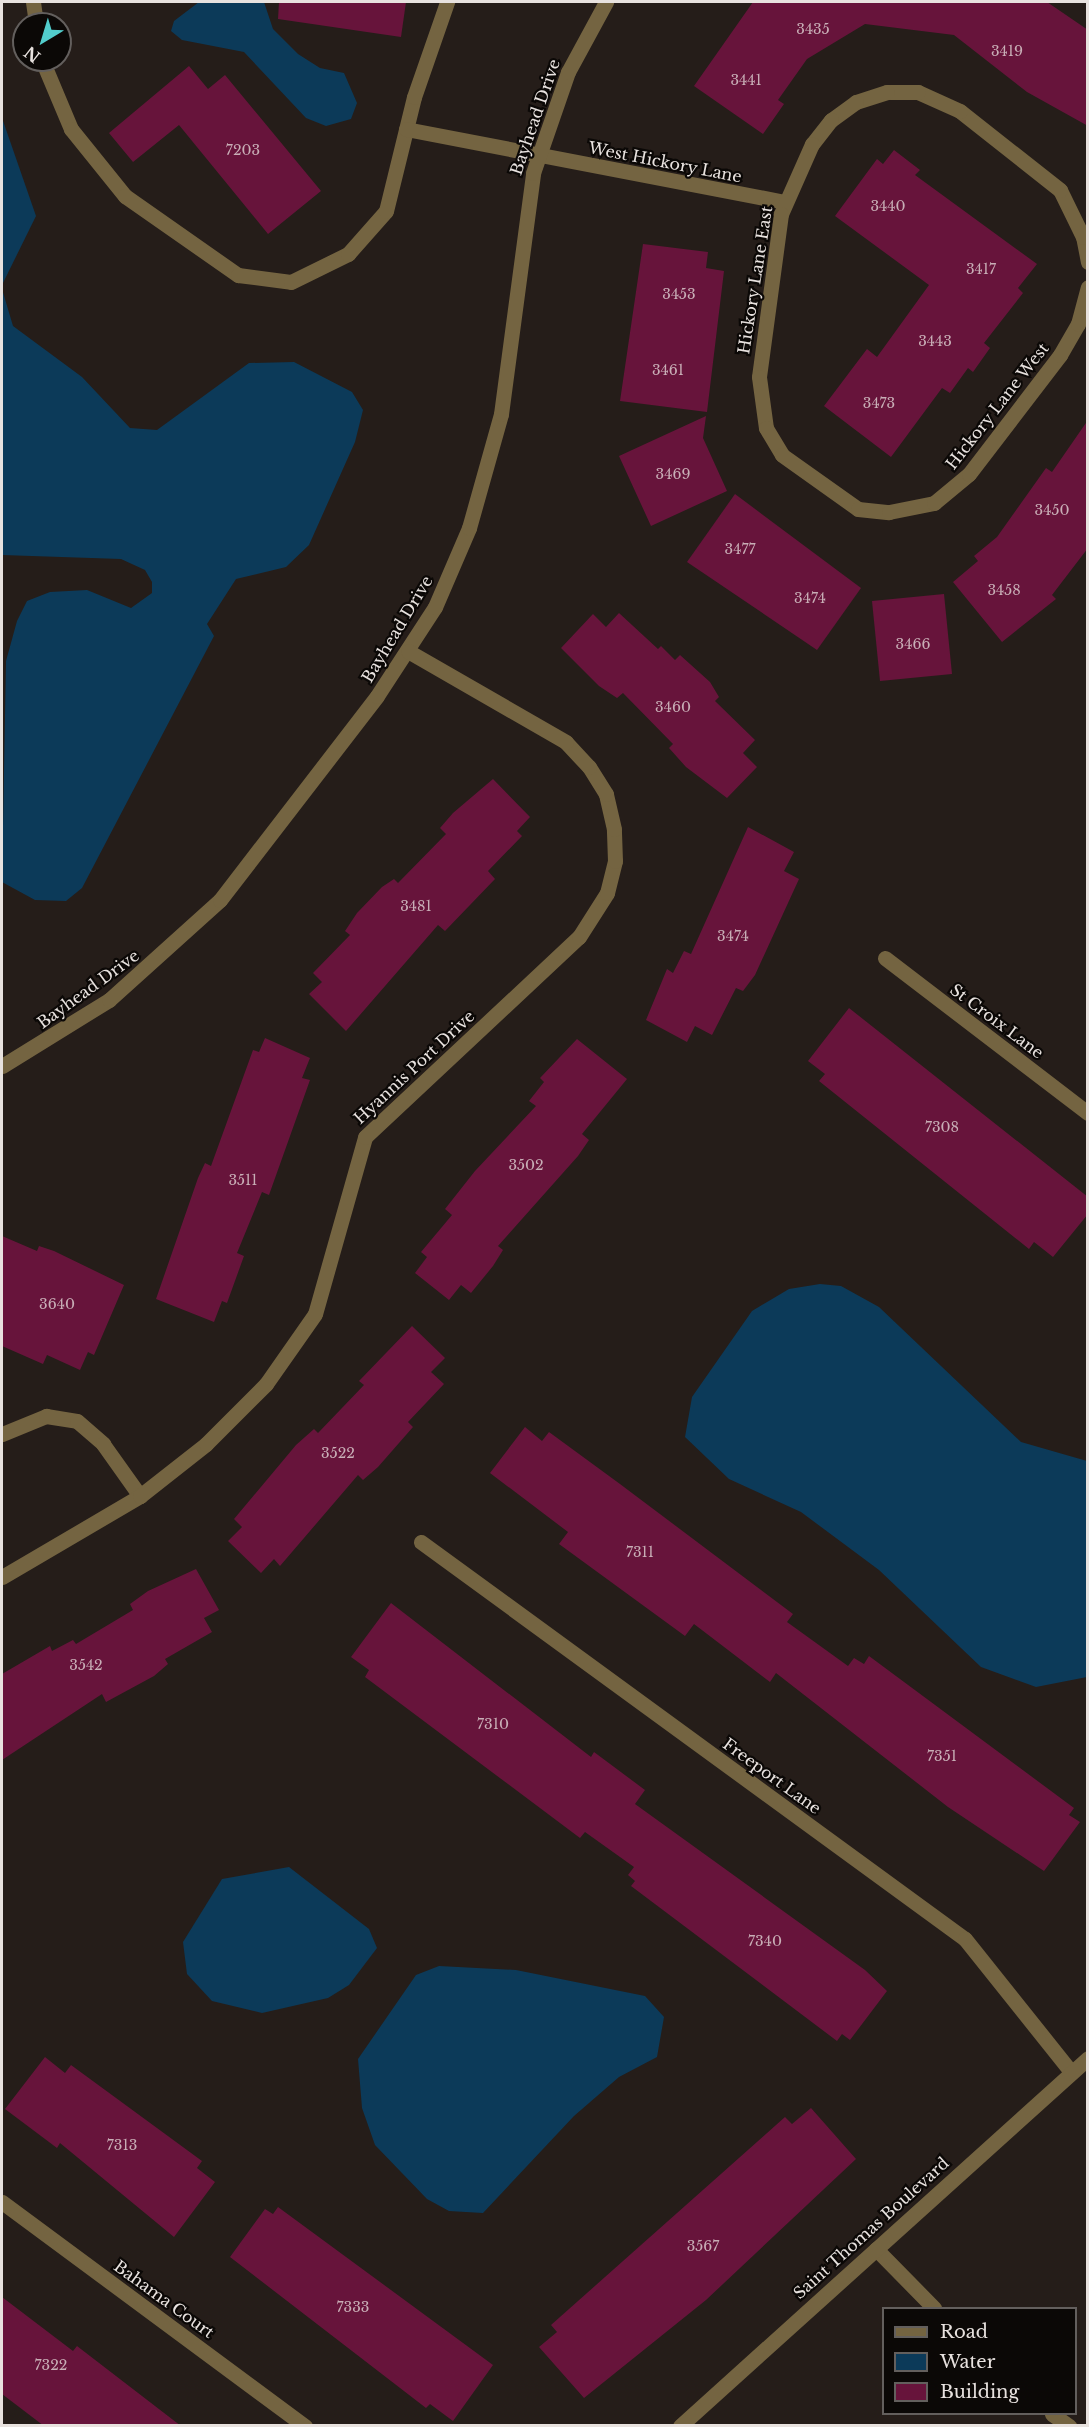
<!DOCTYPE html>
<html>
<head>
<meta charset="utf-8">
<style>
  body { margin:0 }
  #map { position:relative; width:1089px; height:2427px; overflow:hidden; background:#251d19; font-family:"Libre Baskerville",serif }
  div>[style] { position:absolute }
  [style*='--x'] { left:calc(var(--x)*1px); top:calc(var(--y)*1px); width:calc(var(--w)*1px); rotate:calc(var(--a)*1deg) }
  .water>* { inset:0; background:#0c3a59 }
  .building>* { inset:0; background:#67143b }
  .minor>* { height:15px; margin:-7.5px; padding:0 7.5px; transform-origin:7.5px; border-radius:7.5px; background:#746441 }
  span { translate:-50% -50%; white-space:nowrap; text-align:center; line-height:1.15; -webkit-text-stroke:4.5px #0b0806; paint-order:stroke }
  .number-label { font-size:14px; color:#c8aeb6 }
  .number-label span { -webkit-text-stroke-width:0 }
  .street-label { font-size:16px; color:#e8e2df }
  .frame { position:absolute; inset:0; border:3px solid #e8e2df; pointer-events:none }
  .legend { position:absolute; left:882px; top:2307px; width:195px; height:108px; box-sizing:border-box; background:#0b0806; border:2px solid #635f5d; margin:0; padding:8px 10px; list-style:none; font-size:18px; color:#e8e2df }
  .legend li { display:flex; align-items:center; gap:12px; height:30px }
  .legend b { width:30px; border:2px solid #635f5d }
  .north { position:absolute; left:12px; top:12px; width:60px; height:60px; box-sizing:border-box; background:#0b0806; border:2px solid #635f5d; border-radius:50%; rotate:218deg; font-size:16px; font-weight:700; line-height:24px; text-align:center; color:#e8e2df }
  .north::after { content:''; display:block; margin:auto; width:21px; height:27px; background:#52cdcc; clip-path:polygon(50% 0,100% 100%,50% 72%,0 100%) }
</style>
</head>
<body>
<div id="map">
  <div class="water">
    <i style="clip-path:polygon(199px 2px,264px 2px,273px 29px,298px 54px,320px 68px,344px 73px,357px 103px,351px 119px,326px 126px,306px 118px,244px 52px,182px 40px,171px 31px,174px 21px)"></i>
    <i style="clip-path:polygon(2px 118px,36px 216px,2px 285px)"></i>
    <i style="clip-path:polygon(2px 289px,13px 326px,82px 377px,130px 428px,157px 430px,249px 363px,294px 362px,352px 392px,363px 410px,355px 442px,309px 545px,286px 567px,236px 579px,207px 624px,214px 636px,82px 888px,66px 901px,35px 900px,2px 882px,6px 661px,17px 621px,27px 601px,50px 592px,87px 590px,131px 608px,152px 593px,152px 582px,145px 570px,121px 559px,2px 555px)"></i>
    <i style="clip-path:polygon(820px 1284px,841px 1286px,879px 1307px,1021px 1442px,1087px 1461px,1087px 1677px,1036px 1687px,981px 1667px,879px 1570px,801px 1512px,729px 1479px,685px 1437px,692px 1397px,752px 1311px,789px 1289px)"></i>
    <i style="clip-path:polygon(289px 1867px,369px 1929px,377px 1948px,349px 1985px,328px 1998px,262px 2013px,212px 2001px,187px 1974px,183px 1942px,222px 1879px)"></i>
    <i style="clip-path:polygon(439px 1966px,516px 1970px,645px 1996px,664px 2017px,657px 2057px,619px 2077px,574px 2116px,483px 2213px,449px 2211px,427px 2199px,375px 2145px,362px 2108px,358px 2059px,416px 1975px)"></i>
  </div>
  <div class="building">
    <i style="clip-path:polygon(279px 2px,406px 2px,401px 37px,278px 19px)"></i>
    <i style="clip-path:polygon(753px 2px,1047px 2px,1088px 30px,1088px 126px,1027px 92px,954px 35px,865px 24px,807px 59px,778px 100px,784px 104px,763px 134px,694px 86px)"></i>
    <i style="clip-path:polygon(189px 66px,208px 89px,225px 75px,321px 191px,268px 234px,179px 125px,133px 162px,109px 133px)"></i>
    <i style="clip-path:polygon(894px 150px,920px 170px,915px 175px,1037px 264px,1018px 288px,1023px 293px,984px 343px,990px 348px,973px 372px,968px 368px,950px 393px,942px 388px,891px 457px,824px 406px,867px 349px,877px 357px,929px 285px,835px 216px,877px 159px,883px 164px)"></i>
    <i style="clip-path:polygon(643px 244px,708px 252px,706px 268px,724px 271px,707px 412px,620px 401px)"></i>
    <i style="clip-path:polygon(706px 416px,703px 438px,727px 491px,651px 526px,619px 456px)"></i>
    <i style="clip-path:polygon(1088px 420px,1088px 548px,1052px 595px,1056px 599px,1002px 642px,953px 582px,978px 561px,974px 556px,997px 537px,1046px 468px,1052px 472px)"></i>
    <i style="clip-path:polygon(735px 494px,861px 588px,817px 650px,687px 562px)"></i>
    <i style="clip-path:polygon(944px 594px,952px 674px,880px 681px,872px 601px)"></i>
    <i style="clip-path:polygon(619px 613px,658px 649px,661px 646px,675px 660px,680px 655px,710px 682px,719px 697px,715px 701px,755px 740px,743px 753px,757px 767px,727px 798px,686px 767px,669px 748px,673px 744px,623px 693px,617px 698px,599px 686px,561px 648px,593px 614px,606px 627px)"></i>
    <i style="clip-path:polygon(493px 779px,530px 817px,517px 831px,522px 836px,488px 871px,495px 879px,445px 931px,438px 925px,346px 1031px,309px 994px,322px 982px,313px 973px,350px 935px,345px 931px,357px 913px,382px 887px,394px 879px,398px 883px,446px 834px,440px 828px,453px 813px)"></i>
    <i style="clip-path:polygon(748px 827px,794px 852px,784px 871px,799px 879px,755px 975px,743px 991px,736px 988px,712px 1035px,695px 1026px,687px 1042px,646px 1020px,667px 969px,673px 973px,684px 951px,691px 954px)"></i>
    <i style="clip-path:polygon(849px 1008px,1088px 1197px,1088px 1214px,1053px 1257px,1034px 1242px,1029px 1249px,819px 1081px,825px 1074px,808px 1061px)"></i>
    <i style="clip-path:polygon(265px 1038px,310px 1058px,302px 1078px,310px 1080px,269px 1195px,262px 1192px,237px 1253px,244px 1256px,227px 1303px,222px 1301px,214px 1322px,156px 1299px,198px 1178px,205px 1163px,211px 1166px,253px 1050px,259px 1052px)"></i>
    <i style="clip-path:polygon(577px 1039px,627px 1079px,582px 1134px,589px 1140px,578px 1156px,498px 1246px,503px 1250px,493px 1266px,471px 1293px,461px 1285px,449px 1300px,415px 1273px,427px 1257px,421px 1252px,452px 1215px,445px 1209px,475px 1171px,536px 1106px,529px 1101px,544px 1082px,540px 1078px)"></i>
    <i style="clip-path:polygon(2px 1236px,37px 1251px,39px 1246px,54px 1251px,124px 1285px,94px 1355px,88px 1352px,80px 1370px,47px 1355px,43px 1364px,2px 1346px)"></i>
    <i style="clip-path:polygon(412px 1326px,445px 1358px,431px 1372px,444px 1384px,408px 1422px,413px 1427px,378px 1467px,363px 1480px,358px 1475px,280px 1566px,274px 1559px,261px 1573px,228px 1541px,242px 1527px,234px 1519px,296px 1445px,314px 1429px,318px 1433px,364px 1385px,359px 1381px)"></i>
    <i style="clip-path:polygon(525px 1427px,542px 1441px,549px 1432px,620px 1484px,793px 1614px,787px 1622px,848px 1666px,854px 1658px,864px 1664px,869px 1656px,1074px 1808px,1069px 1815px,1080px 1822px,1044px 1871px,948px 1807px,776px 1673px,770px 1682px,694px 1624px,685px 1636px,559px 1544px,568px 1532px,490px 1473px)"></i>
    <i style="clip-path:polygon(196px 1569px,219px 1610px,204px 1618px,212px 1632px,165px 1659px,168px 1664px,154px 1676px,106px 1702px,102px 1694px,2px 1760px,2px 1674px,50px 1646px,52px 1651px,73px 1640px,76px 1644px,133px 1610px,130px 1604px,148px 1591px)"></i>
    <i style="clip-path:polygon(391px 1603px,591px 1757px,594px 1752px,645px 1790px,635px 1804px,865px 1970px,887px 1991px,850px 2040px,842px 2034px,837px 2041px,631px 1886px,635px 1881px,628px 1875px,634px 1867px,585px 1832px,580px 1838px,365px 1677px,369px 1670px,351px 1657px)"></i>
    <i style="clip-path:polygon(45px 2057px,65px 2073px,71px 2065px,202px 2161px,197px 2168px,215px 2182px,174px 2237px,60px 2143px,57px 2148px,5px 2109px)"></i>
    <i style="clip-path:polygon(811px 2108px,856px 2159px,706px 2300px,584px 2398px,539px 2347px,557px 2332px,551px 2325px,785px 2117px,792px 2124px)"></i>
    <i style="clip-path:polygon(278px 2207px,493px 2365px,453px 2421px,430px 2404px,426px 2408px,230px 2257px,265px 2209px,273px 2214px)"></i>
    <i style="clip-path:polygon(2px 2297px,73px 2351px,77px 2346px,181px 2426px,44px 2426px,2px 2394px)"></i>
  </div>
  <div class="minor">
    <i style="--x:33;--y:2;--w:22;--a:82"></i>
    <i style="--x:42;--y:60;--w:75;--a:67.2"></i>
    <i style="--x:71;--y:129;--w:86;--a:51.1"></i>
    <i style="--x:125;--y:196;--w:138;--a:35"></i>
    <i style="--x:238;--y:275;--w:53;--a:7.5"></i>
    <i style="--x:291;--y:282;--w:64;--a:-26.2"></i>
    <i style="--x:348;--y:254;--w:57;--a:-48.5"></i>
    <i style="--x:386;--y:211;--w:117;--a:-76.2"></i>
    <i style="--x:414;--y:97;--w:101;--a:-70.8"></i>
    <i style="--x:406;--y:129;--w:386;--a:10.9"></i>
    <i style="--x:1088;--y:262;--w:25;--a:-101"></i>
    <i style="--x:1083;--y:237;--w:52;--a:-116.1"></i>
    <i style="--x:1060;--y:190;--w:127;--a:-141.7"></i>
    <i style="--x:960;--y:111;--w:46;--a:-155.7"></i>
    <i style="--x:918;--y:92;--w:31;--a:180"></i>
    <i style="--x:887;--y:92;--w:33;--a:162"></i>
    <i style="--x:856;--y:102;--w:31;--a:144"></i>
    <i style="--x:831;--y:120;--w:31;--a:128"></i>
    <i style="--x:812;--y:144;--w:77;--a:113.9"></i>
    <i style="--x:781;--y:214;--w:164;--a:97.7"></i>
    <i style="--x:759;--y:377;--w:51;--a:82.2"></i>
    <i style="--x:766;--y:428;--w:31;--a:59"></i>
    <i style="--x:782;--y:455;--w:93;--a:35.4"></i>
    <i style="--x:858;--y:509;--w:31;--a:6"></i>
    <i style="--x:889;--y:512;--w:46;--a:-11.3"></i>
    <i style="--x:934;--y:503;--w:45;--a:-39.6"></i>
    <i style="--x:969;--y:474;--w:150;--a:-52.6"></i>
    <i style="--x:1060;--y:355;--w:36;--a:-60"></i>
    <i style="--x:1078;--y:324;--w:38;--a:-75"></i>
    <i style="--x:885;--y:958;--w:255;--a:37.4"></i>
    <i style="--x:2;--y:1066;--w:126;--a:-31.7"></i>
    <i style="--x:109;--y:1000;--w:149;--a:-42"></i>
    <i style="--x:220;--y:900;--w:257;--a:-52.4"></i>
    <i style="--x:377;--y:696;--w:106;--a:-56.9"></i>
    <i style="--x:435;--y:607;--w:86;--a:-66.7"></i>
    <i style="--x:469;--y:528;--w:118;--a:-74.3"></i>
    <i style="--x:501;--y:414;--w:243;--a:-82.4"></i>
    <i style="--x:533;--y:173;--w:107;--a:-70.9"></i>
    <i style="--x:568;--y:72;--w:80;--a:-61.5"></i>
    <i style="--x:2;--y:1434;--w:48;--a:-22.2"></i>
    <i style="--x:46;--y:1416;--w:31;--a:9"></i>
    <i style="--x:77;--y:1421;--w:35;--a:41"></i>
    <i style="--x:103;--y:1444;--w:64;--a:54.6"></i>
    <i style="--x:421;--y:1542;--w:673;--a:36.12"></i>
    <i style="--x:965;--y:1939;--w:170;--a:51.4"></i>
    <i style="--x:2;--y:1577;--w:160;--a:-30.4"></i>
    <i style="--x:140;--y:1496;--w:84;--a:-38.2"></i>
    <i style="--x:206;--y:1444;--w:85;--a:-45"></i>
    <i style="--x:266;--y:1384;--w:85;--a:-55"></i>
    <i style="--x:315;--y:1314;--w:184;--a:-74.2"></i>
    <i style="--x:365;--y:1137;--w:293;--a:-43.1"></i>
    <i style="--x:579;--y:937;--w:52;--a:-57.5"></i>
    <i style="--x:607;--y:893;--w:33;--a:-76"></i>
    <i style="--x:615;--y:861;--w:32;--a:-92"></i>
    <i style="--x:614;--y:829;--w:36;--a:-103"></i>
    <i style="--x:606;--y:794;--w:32;--a:-122"></i>
    <i style="--x:589;--y:767;--w:34;--a:-133"></i>
    <i style="--x:566;--y:742;--w:182;--a:-150.1"></i>
    <i style="--x:2;--y:2202;--w:377;--a:36.5"></i>
    <i style="--x:876;--y:2249;--w:83;--a:45.5"></i>
    <i style="--x:1052;--y:2414;--w:21;--a:35"></i>
    <i style="--x:680;--y:2426;--w:549;--a:-42.05"></i>
  </div>
  <div class="number-label">
    <span style="left:813px;top:29px">3435</span>
    <span style="left:1007px;top:51px">3419</span>
    <span style="left:746px;top:80px">3441</span>
    <span style="left:243px;top:150px">7203</span>
    <span style="left:888px;top:206px">3440</span>
    <span style="left:981px;top:269px">3417</span>
    <span style="left:679px;top:294px">3453</span>
    <span style="left:935px;top:341px">3443</span>
    <span style="left:668px;top:370px">3461</span>
    <span style="left:879px;top:403px">3473</span>
    <span style="left:673px;top:474px">3469</span>
    <span style="left:1052px;top:510px">3450</span>
    <span style="left:740px;top:549px">3477</span>
    <span style="left:1004px;top:590px">3458</span>
    <span style="left:810px;top:598px">3474</span>
    <span style="left:913px;top:644px">3466</span>
    <span style="left:673px;top:707px">3460</span>
    <span style="left:416px;top:906px">3481</span>
    <span style="left:733px;top:936px">3474</span>
    <span style="left:942px;top:1127px">7308</span>
    <span style="left:526px;top:1165px">3502</span>
    <span style="left:243px;top:1180px">3511</span>
    <span style="left:57px;top:1304px">3640</span>
    <span style="left:338px;top:1453px">3522</span>
    <span style="left:640px;top:1552px">7311</span>
    <span style="left:86px;top:1665px">3542</span>
    <span style="left:493px;top:1724px">7310</span>
    <span style="left:942px;top:1756px">7351</span>
    <span style="left:765px;top:1941px">7340</span>
    <span style="left:122px;top:2145px">7313</span>
    <span style="left:703px;top:2246px">3567</span>
    <span style="left:353px;top:2307px">7333</span>
    <span style="left:51px;top:2365px">7322</span>
  </div>
  <div class="street-label">
    <span style="left:535px;top:117px;rotate:-71deg">Bayhead Drive</span>
    <span style="left:665px;top:162px;rotate:11deg">West Hickory Lane</span>
    <span style="left:755px;top:280px;rotate:-81deg">Hickory Lane East</span>
    <span style="left:997px;top:406px;rotate:-52deg">Hickory Lane West</span>
    <span style="left:397px;top:629px;rotate:-59deg">Bayhead Drive</span>
    <span style="left:88px;top:989px;rotate:-36deg">Bayhead Drive</span>
    <span style="left:997px;top:1021px;rotate:37deg">St Croix Lane</span>
    <span style="left:414px;top:1067px;rotate:-43deg">Hyannis Port Drive</span>
    <span style="left:772px;top:1776px;rotate:36deg">Freeport Lane</span>
    <span style="left:871px;top:2228px;rotate:-42deg">Saint Thomas Boulevard</span>
    <span style="left:164px;top:2299px;rotate:36deg">Bahama Court</span>
  </div>
  <div class="frame"></div>
  <ul class="legend">
  <li><b style="height:8px;background:#746441"></b>Road</li>
  <li><b style="height:16px;background:#0c3a59"></b>Water</li>
  <li><b style="height:16px;background:#67143b"></b>Building</li>
  </ul>
  <div class="north">N</div>
</div>
</body>
</html>
